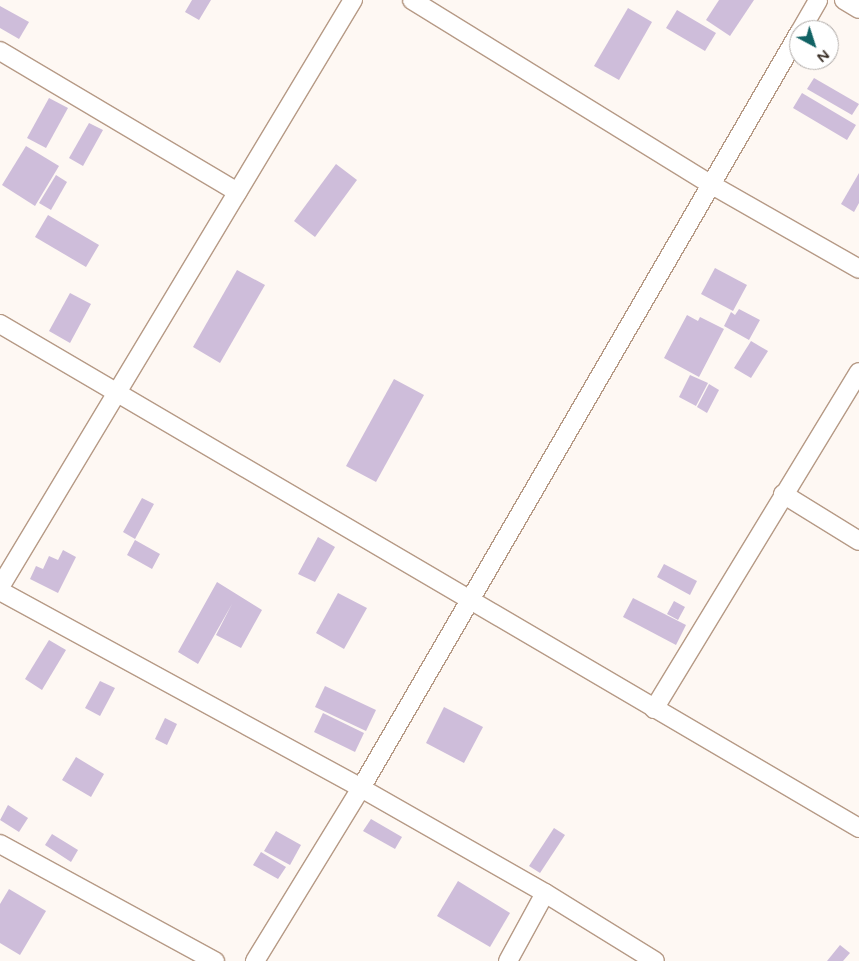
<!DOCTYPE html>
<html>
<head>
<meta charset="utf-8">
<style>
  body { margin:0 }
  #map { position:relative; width:859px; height:961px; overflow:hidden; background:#fef8f3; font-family:"Varela Round",sans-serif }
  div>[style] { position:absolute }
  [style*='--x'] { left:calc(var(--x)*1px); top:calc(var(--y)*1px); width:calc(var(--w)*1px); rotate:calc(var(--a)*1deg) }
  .building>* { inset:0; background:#cebdda }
  .roads { filter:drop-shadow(1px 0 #b69a86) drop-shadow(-1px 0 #b69a86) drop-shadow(0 1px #b69a86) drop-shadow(0 -1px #b69a86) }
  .minor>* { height:18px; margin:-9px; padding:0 9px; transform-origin:9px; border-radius:9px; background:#fff }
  span { translate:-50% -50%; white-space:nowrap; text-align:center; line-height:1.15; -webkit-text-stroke:4px #fff; paint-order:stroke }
  .north { position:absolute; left:789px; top:20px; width:50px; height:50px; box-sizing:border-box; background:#fff; border:1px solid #b0aba8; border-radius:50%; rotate:140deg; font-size:14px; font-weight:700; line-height:20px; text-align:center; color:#392e25 }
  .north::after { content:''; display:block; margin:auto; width:18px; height:22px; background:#116264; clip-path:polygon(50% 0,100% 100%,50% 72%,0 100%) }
</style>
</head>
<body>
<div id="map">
  <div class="building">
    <i style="clip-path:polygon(192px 0,211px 0,199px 20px,185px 12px)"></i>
    <i style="clip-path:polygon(719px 0,754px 0,730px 36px,706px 20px)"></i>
    <i style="clip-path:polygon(0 6px,29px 22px,19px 39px,0 28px)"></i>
    <i style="clip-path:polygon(628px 8px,652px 22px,619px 80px,594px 66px)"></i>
    <i style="clip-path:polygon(677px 10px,716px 33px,705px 51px,666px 28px)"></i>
    <i style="clip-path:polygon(814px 78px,859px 104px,852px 115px,807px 89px)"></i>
    <i style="clip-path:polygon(802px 93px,856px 125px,847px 140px,793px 108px)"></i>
    <i style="clip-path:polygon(49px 98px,68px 108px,46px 148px,27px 138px)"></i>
    <i style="clip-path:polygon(89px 123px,103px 130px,83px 166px,69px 158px)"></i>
    <i style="clip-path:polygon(26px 146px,59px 166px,35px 206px,2px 185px)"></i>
    <i style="clip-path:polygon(336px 164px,357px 180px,315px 237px,294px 221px)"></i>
    <i style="clip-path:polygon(859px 173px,859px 203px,854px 212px,841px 204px)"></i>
    <i style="clip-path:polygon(56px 175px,67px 182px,51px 210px,39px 203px)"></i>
    <i style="clip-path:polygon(48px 215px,99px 245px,86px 267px,35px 237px)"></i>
    <i style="clip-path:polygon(715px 268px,747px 285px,733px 311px,701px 294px)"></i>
    <i style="clip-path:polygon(237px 270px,265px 285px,220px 363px,193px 347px)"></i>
    <i style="clip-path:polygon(70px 293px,91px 304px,70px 343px,49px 331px)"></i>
    <i style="clip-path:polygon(739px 309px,760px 320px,749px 340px,724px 326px,731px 312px,735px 315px)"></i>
    <i style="clip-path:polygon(687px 315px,698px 321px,700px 317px,724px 329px,699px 377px,664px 358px)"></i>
    <i style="clip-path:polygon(751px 341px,768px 351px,751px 378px,734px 368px)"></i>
    <i style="clip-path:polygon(690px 375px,708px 383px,696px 406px,679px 397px)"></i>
    <i style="clip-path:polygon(394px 379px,424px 395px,376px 482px,346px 466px)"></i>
    <i style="clip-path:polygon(709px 384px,719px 390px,707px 413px,697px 407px)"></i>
    <i style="clip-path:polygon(142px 498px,154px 504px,135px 539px,123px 532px)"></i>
    <i style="clip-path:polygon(318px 537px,335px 547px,315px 582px,298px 574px)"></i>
    <i style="clip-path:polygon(135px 540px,160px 554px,152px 569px,127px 555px)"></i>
    <i style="clip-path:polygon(63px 550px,76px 557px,58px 593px,30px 579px,36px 566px,43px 569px,49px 556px,58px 560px)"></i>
    <i style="clip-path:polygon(664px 564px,697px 581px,690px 595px,657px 577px)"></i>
    <i style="clip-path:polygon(217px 582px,262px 610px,241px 648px,216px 635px,232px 604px,198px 664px,178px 652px)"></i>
    <i style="clip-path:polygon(338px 593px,367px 608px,344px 649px,316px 633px)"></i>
    <i style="clip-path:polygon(633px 598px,686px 625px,676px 645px,623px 617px)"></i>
    <i style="clip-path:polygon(674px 601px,685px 607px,678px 620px,667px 614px)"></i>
    <i style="clip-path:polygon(49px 640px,66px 650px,42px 690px,25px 679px)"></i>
    <i style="clip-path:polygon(100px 681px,115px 688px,100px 716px,85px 708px)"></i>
    <i style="clip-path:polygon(325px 686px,376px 710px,366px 731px,315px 707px)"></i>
    <i style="clip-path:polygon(444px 707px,483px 727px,464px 763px,426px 743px)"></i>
    <i style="clip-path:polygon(323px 713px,364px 733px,355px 752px,314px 732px)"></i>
    <i style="clip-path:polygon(165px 718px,177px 724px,167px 745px,155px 739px)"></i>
    <i style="clip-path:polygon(76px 757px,104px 774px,91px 797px,62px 780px)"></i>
    <i style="clip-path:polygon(8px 805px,28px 818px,19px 832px,0 820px)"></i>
    <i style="clip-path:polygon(371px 819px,402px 837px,395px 849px,363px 831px)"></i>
    <i style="clip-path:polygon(554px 828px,565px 835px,540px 873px,529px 866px)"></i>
    <i style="clip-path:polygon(276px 831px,301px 845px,290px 865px,264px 851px)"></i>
    <i style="clip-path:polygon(52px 834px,78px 850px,71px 862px,45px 845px)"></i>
    <i style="clip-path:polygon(261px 852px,286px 867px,278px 879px,253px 865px)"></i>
    <i style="clip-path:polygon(458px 881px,510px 913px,490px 947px,437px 916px)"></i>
    <i style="clip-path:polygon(9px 889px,46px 911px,20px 955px,0 943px,0 904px)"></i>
    <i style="clip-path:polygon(840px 945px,850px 953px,843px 961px,827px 961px)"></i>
  </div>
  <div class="roads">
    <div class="minor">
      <i style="--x:412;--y:0;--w:352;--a:31.7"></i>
      <i style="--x:712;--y:185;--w:169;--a:29.7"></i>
      <i style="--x:844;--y:0;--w:17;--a:31"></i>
      <i style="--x:801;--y:30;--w:34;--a:-60"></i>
      <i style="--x:0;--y:51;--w:276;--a:30.7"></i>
      <i style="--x:0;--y:324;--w:996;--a:30.4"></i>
      <i style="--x:783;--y:494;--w:89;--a:31.7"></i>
      <i style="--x:0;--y:587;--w:685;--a:-58.98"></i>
      <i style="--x:0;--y:591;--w:411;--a:28.6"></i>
      <i style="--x:361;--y:788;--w:212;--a:29.7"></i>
      <i style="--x:545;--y:893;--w:129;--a:31.7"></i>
      <i style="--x:654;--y:709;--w:394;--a:-58.7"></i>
      <i style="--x:0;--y:844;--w:245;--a:28.6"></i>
      <i style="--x:255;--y:961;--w:203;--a:-58.5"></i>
      <i style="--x:361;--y:788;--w:873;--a:-59.88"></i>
      <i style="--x:508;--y:961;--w:77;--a:-61.4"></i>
    </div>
  </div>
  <div class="north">N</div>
</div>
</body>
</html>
